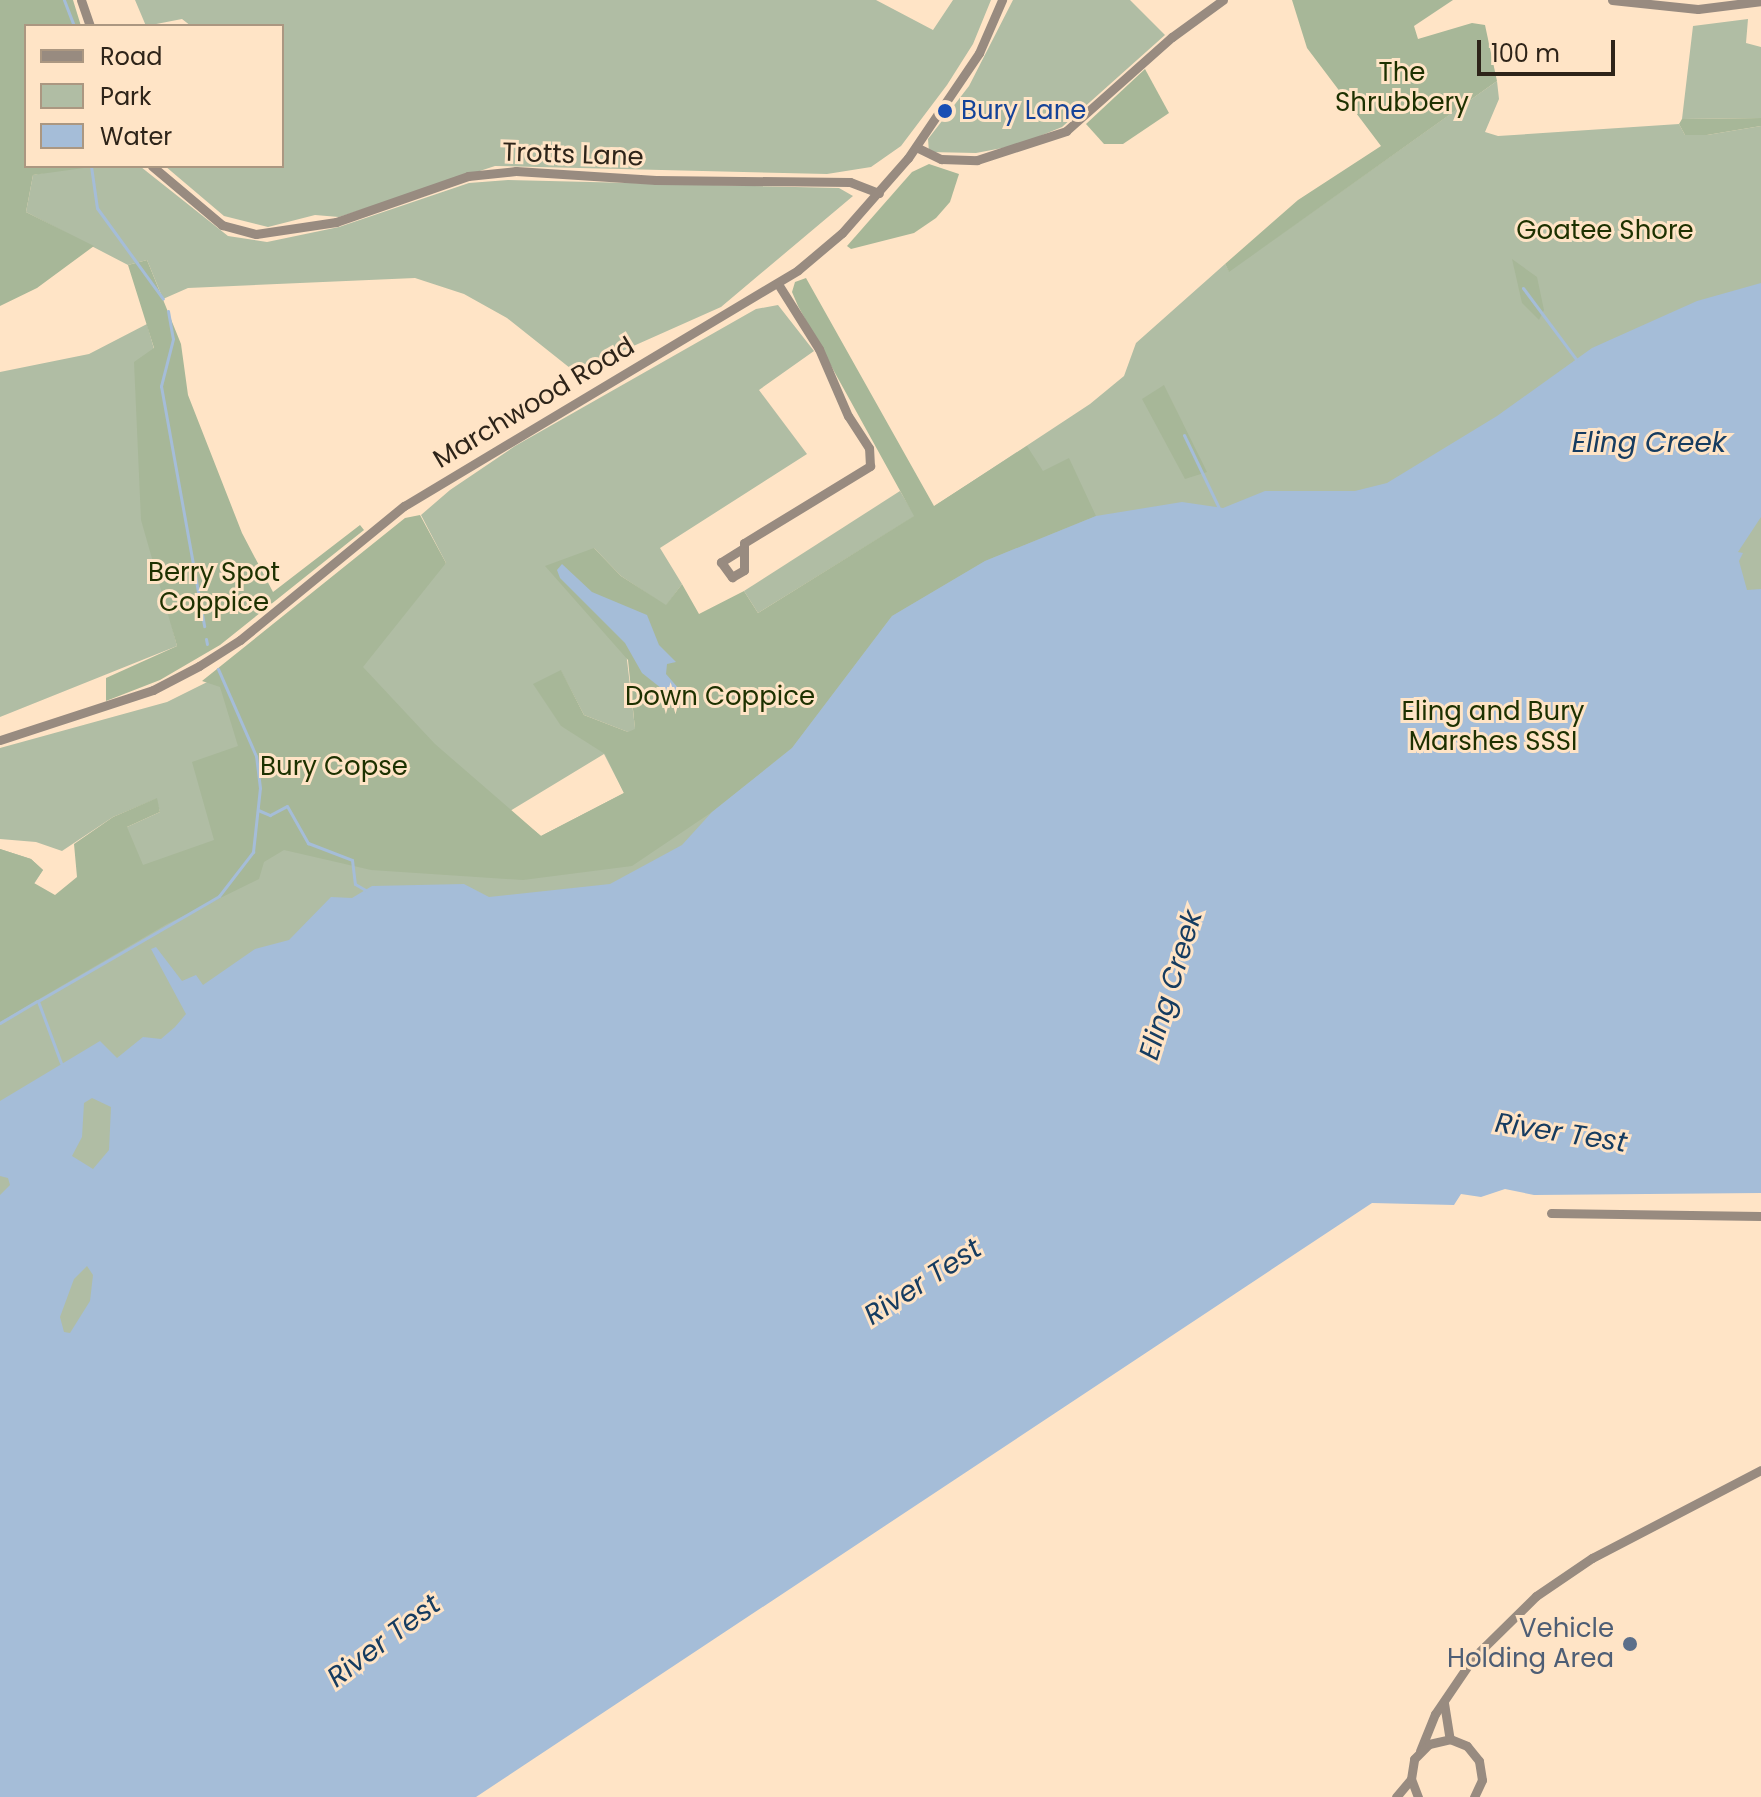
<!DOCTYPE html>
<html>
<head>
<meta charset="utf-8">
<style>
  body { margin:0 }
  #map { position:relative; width:1761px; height:1797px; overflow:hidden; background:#ffe4c6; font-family:Poppins,sans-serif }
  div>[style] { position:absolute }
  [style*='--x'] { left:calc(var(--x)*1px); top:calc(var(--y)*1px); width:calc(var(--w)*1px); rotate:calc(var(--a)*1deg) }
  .green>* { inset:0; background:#b0bda4 }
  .forest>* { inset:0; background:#a7b798 }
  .water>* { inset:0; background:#a5bdd8 }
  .stream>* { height:3px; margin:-1.5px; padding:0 1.5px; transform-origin:1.5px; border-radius:1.5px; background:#a5bdd8 }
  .minor>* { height:9px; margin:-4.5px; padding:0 4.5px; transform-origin:4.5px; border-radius:4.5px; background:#988b80 }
  .dots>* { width:22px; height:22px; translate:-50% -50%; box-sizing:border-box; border:4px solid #ffe4c6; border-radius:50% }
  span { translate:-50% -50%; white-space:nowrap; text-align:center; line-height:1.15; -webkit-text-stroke:6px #ffe4c6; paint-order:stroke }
  .park-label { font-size:26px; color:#1d3100 }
  .transit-label { font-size:26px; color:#164399 }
  .left { translate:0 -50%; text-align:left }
  .street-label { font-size:26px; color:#2e2419 }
  .service-label { font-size:26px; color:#4e5e75 }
  .right { translate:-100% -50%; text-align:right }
  .water-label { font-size:28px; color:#163c60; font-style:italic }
  .legend { position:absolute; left:24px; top:24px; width:260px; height:144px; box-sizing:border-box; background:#ffe4c6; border:2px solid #ab9781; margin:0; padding:10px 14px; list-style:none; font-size:24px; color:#2e2419 }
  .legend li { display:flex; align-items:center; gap:16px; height:40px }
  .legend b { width:40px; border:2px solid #ab9781 }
  .scale { position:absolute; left:1477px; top:40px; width:138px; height:36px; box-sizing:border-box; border:4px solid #2e2419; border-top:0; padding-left:10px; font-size:24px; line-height:28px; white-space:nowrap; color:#2e2419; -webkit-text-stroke:6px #ffe4c6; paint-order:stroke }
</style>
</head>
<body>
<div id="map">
  <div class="green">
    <i style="clip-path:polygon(135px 0,876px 0,933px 30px,953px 0,991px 0,973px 44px,947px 85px,901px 146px,871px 167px,827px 174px,495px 166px,339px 217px,315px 215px,268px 227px,224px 216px,165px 166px,282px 166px,282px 26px,191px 26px,182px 19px,146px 26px)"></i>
    <i style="clip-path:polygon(1013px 0,1130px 0,1165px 35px,1062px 127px,1018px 145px,976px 153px,929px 152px,928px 139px,969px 86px)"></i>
    <i style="clip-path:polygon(1748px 19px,1746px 43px,1761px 47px,1761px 118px,1682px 119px,1693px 26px)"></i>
    <i style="clip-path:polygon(evenodd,1497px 81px,1499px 99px,1485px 132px,1498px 136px,1679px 124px,1685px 135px,1707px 135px,1761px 126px,1761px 1106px,1637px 1099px,0 1706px,0 849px,31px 859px,43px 870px,34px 884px,75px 907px,127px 827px,160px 812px,156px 799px,113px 817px,62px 851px,36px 842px,0 839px,0 748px,167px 702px,446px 563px,421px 515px,450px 490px,515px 446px,756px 309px,778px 305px,814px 351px,759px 390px,807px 454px,660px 548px,682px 584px,666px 606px,621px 576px,594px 548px,625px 643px,635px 728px,915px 519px,1090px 404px,1124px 376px,1136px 343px,1225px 264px,1229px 271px,1497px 81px,561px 671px,584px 715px,628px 732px,561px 726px,561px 671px,1497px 81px,604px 754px,624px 793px,541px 836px,510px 811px,604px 754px)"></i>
    <i style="clip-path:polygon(78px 166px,141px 167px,228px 236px,267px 242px,339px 227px,469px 183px,508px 180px,839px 188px,853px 196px,721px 307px,575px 372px,507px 318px,464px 294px,415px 278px,188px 288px,163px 299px,147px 260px,128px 265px,26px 212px,33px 175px)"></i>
    <i style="clip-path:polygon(147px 324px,154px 349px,161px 583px,177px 646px,0 717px,0 372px,89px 354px)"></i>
    <i style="clip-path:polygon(900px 491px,915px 516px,758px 613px,744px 591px)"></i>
  </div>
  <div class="forest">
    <i style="clip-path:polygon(0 0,73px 0,81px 26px,26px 26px,26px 166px,91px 166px,91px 167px,33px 175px,26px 212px,94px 246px,37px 288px,0 306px)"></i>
    <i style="clip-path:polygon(1292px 0,1453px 0,1414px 26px,1418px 39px,1472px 23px,1485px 25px,1497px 81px,1229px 272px,1225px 264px,1298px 200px,1381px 146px,1307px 48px)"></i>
    <i style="clip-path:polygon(1145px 69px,1169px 113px,1123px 144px,1104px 144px,1086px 124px)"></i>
    <i style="clip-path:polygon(1761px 118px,1761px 126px,1707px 135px,1685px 135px,1679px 124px,1682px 119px)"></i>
    <i style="clip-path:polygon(929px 164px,959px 174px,950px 202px,936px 218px,914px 233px,851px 249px,847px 246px,912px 172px)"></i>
    <i style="clip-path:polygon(1512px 259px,1537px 277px,1544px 310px,1539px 320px,1522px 303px)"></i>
    <i style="clip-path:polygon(147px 260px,181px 344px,188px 395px,242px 533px,273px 592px,360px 525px,364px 530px,220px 645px,160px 680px,106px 701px,106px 678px,177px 646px,141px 520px,134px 362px,154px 348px,128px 265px)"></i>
    <i style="clip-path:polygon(806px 278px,934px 506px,1027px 446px,1043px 471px,1069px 458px,1096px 516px,985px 561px,892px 616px,792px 748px,712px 812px,632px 866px,523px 880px,371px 870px,284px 850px,264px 862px,259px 879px,167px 924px,0 1022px,0 849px,31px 859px,43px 870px,34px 883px,55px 895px,77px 877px,74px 844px,113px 817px,157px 798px,160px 812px,127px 827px,143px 865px,214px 840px,192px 762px,238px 746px,220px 687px,202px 681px,405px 518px,420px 515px,446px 563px,363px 667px,435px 744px,541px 836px,624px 793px,605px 754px,561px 726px,533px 684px,561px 670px,584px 715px,628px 732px,635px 729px,628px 660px,545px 566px,594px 548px,621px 576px,666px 605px,682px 584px,699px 614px,744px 591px,758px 613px,914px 516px,798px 306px,792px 292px,795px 282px)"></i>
    <i style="clip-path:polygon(1164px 385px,1207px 472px,1185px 479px,1142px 399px)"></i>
  </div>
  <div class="water">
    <i style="clip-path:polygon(evenodd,1761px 283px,1761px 517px,1738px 552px,1743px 553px,1739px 561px,1747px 590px,1761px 589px,1761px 1193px,1534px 1195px,1505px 1189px,1481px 1197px,1461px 1194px,1454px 1205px,1372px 1203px,476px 1797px,0 1797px,0 1195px,10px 1185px,8px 1178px,0 1176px,0 1101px,100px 1041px,117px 1058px,143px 1037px,161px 1039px,175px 1027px,186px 1014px,151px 949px,156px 947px,182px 981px,196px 975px,203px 985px,255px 949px,289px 940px,331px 897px,352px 898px,372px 886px,464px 884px,489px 897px,610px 884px,682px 845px,712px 812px,792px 748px,892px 616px,985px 561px,1096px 516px,1182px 502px,1223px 508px,1265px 491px,1355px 491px,1387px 483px,1497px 416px,1592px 348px,1697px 301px,1761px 283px,92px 1098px,111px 1107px,109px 1150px,93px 1169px,72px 1156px,82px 1137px,84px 1103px,92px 1098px,1761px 283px,87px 1266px,93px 1275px,90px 1301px,70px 1333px,64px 1332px,60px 1317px,74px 1279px,87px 1266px)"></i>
    <i style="clip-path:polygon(562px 564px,592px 592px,647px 615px,659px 645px,676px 662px,667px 664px,666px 674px,686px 697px,685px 707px,642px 673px,625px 643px,560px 578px,557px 570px)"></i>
  </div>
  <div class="stream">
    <i style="--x:64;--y:0;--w:28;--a:69"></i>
    <i style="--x:91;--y:166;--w:42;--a:81.9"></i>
    <i style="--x:97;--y:208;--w:112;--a:54"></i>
    <i style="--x:1523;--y:288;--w:89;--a:53.3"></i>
    <i style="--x:168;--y:311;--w:28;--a:80"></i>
    <i style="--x:173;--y:339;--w:49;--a:104.3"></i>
    <i style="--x:161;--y:386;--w:244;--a:79.8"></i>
    <i style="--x:1184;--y:435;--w:81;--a:64.4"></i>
    <i style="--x:206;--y:639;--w:5;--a:79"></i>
    <i style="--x:258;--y:810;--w:13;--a:23"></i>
    <i style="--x:270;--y:815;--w:19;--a:-28"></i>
    <i style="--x:287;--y:806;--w:43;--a:60.4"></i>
    <i style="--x:308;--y:843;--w:47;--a:21.1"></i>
    <i style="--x:352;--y:860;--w:24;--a:83"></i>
    <i style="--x:355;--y:884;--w:14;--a:30"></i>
    <i style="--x:0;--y:1023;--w:43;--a:-30.7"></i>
    <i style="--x:61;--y:1063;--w:66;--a:-110.4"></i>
    <i style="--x:38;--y:1001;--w:209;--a:-30.1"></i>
    <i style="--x:219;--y:896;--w:56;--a:-52.3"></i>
    <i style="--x:253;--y:852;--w:64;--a:-83.8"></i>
    <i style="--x:260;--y:788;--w:32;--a:-97"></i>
    <i style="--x:256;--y:756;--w:95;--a:-113.6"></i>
  </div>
  <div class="minor">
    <i style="--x:81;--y:0;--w:28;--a:71"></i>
    <i style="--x:1612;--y:0;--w:86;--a:6"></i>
    <i style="--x:1698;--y:9;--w:64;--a:-7.2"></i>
    <i style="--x:916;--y:147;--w:28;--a:26"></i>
    <i style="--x:941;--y:159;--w:36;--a:2"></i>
    <i style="--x:977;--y:160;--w:94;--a:-18"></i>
    <i style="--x:1066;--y:131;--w:142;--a:-41.6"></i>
    <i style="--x:1172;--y:37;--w:63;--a:-36"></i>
    <i style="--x:152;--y:166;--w:92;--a:40.1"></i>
    <i style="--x:222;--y:225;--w:35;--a:15"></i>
    <i style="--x:256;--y:234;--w:81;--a:-8.5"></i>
    <i style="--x:336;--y:222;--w:140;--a:-19.2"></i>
    <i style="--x:468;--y:176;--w:48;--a:-5.9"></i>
    <i style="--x:516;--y:171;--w:140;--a:3.7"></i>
    <i style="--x:656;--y:180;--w:194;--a:0.6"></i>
    <i style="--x:850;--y:182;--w:31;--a:21"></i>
    <i style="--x:742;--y:549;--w:25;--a:148"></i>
    <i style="--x:721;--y:562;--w:19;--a:54"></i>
    <i style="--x:732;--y:577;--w:14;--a:-30"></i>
    <i style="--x:744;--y:570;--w:27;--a:-90"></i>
    <i style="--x:744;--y:543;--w:148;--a:-31.4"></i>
    <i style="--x:870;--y:466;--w:18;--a:-93"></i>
    <i style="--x:869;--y:448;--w:38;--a:-123"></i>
    <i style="--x:848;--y:416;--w:73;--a:-113.4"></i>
    <i style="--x:819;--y:349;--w:77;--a:-122.2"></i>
    <i style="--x:0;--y:740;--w:161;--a:-18.1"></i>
    <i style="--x:153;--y:690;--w:52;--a:-27.6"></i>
    <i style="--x:199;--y:666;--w:49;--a:-32.4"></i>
    <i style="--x:240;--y:640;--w:212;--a:-39.3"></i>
    <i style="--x:404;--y:506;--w:459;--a:-30.9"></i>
    <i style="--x:798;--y:270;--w:57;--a:-40.1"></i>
    <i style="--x:842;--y:233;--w:100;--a:-48.7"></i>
    <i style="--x:908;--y:158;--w:127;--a:-55.9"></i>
    <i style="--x:979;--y:53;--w:58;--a:-66.5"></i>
    <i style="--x:1551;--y:1213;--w:210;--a:0.8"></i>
    <i style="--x:1444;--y:1703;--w:36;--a:81"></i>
    <i style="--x:1420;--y:1751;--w:40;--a:-68"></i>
    <i style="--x:1435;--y:1714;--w:68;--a:-55.8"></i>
    <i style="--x:1473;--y:1658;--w:88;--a:-44.5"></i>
    <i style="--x:1536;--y:1596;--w:68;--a:-34.2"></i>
    <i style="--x:1592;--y:1558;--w:191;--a:-27.5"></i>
    <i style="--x:1396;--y:1797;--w:23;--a:-50"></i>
    <i style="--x:1418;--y:1797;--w:19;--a:-111"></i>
    <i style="--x:1411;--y:1779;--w:20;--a:-81"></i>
    <i style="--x:1414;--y:1759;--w:21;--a:-45"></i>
    <i style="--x:1429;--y:1744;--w:22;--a:-13"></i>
    <i style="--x:1450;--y:1739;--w:18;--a:22"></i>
    <i style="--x:1467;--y:1746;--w:19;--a:51"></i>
    <i style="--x:1479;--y:1761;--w:19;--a:81"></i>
    <i style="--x:1482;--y:1780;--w:19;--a:115"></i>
  </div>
  <div class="dots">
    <i style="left:945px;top:111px;background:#1a4fb4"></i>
    <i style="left:1630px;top:1644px;background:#5c6f8a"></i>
  </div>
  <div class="park-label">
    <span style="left:1402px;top:88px">The<br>Shrubbery</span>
    <span style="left:1605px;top:231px">Goatee Shore</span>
    <span style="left:214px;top:588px">Berry Spot<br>Coppice</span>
    <span style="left:720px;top:697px">Down Coppice</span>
    <span style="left:1493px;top:727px">Eling and Bury<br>Marshes SSSI</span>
    <span style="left:334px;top:767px">Bury Copse</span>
  </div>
  <div class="transit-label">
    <span class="left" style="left:961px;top:111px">Bury Lane</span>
  </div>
  <div class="street-label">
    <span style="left:573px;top:155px;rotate:2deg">Trotts Lane</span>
    <span style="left:534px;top:403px;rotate:-31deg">Marchwood Road</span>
  </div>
  <div class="service-label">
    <span class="right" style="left:1614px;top:1644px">Vehicle<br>Holding Area</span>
  </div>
  <div class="water-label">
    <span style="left:1649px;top:443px">Eling Creek</span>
    <span style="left:1171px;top:985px;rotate:-73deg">Eling Creek</span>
    <span style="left:1561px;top:1133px;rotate:9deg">River Test</span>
    <span style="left:923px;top:1282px;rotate:-33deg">River Test</span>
    <span style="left:384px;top:1641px;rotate:-37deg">River Test</span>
  </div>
  <ul class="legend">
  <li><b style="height:10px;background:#988b80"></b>Road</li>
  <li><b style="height:22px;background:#b0bda4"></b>Park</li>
  <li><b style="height:22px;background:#a5bdd8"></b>Water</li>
  </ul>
  <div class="scale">100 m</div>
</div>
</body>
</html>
